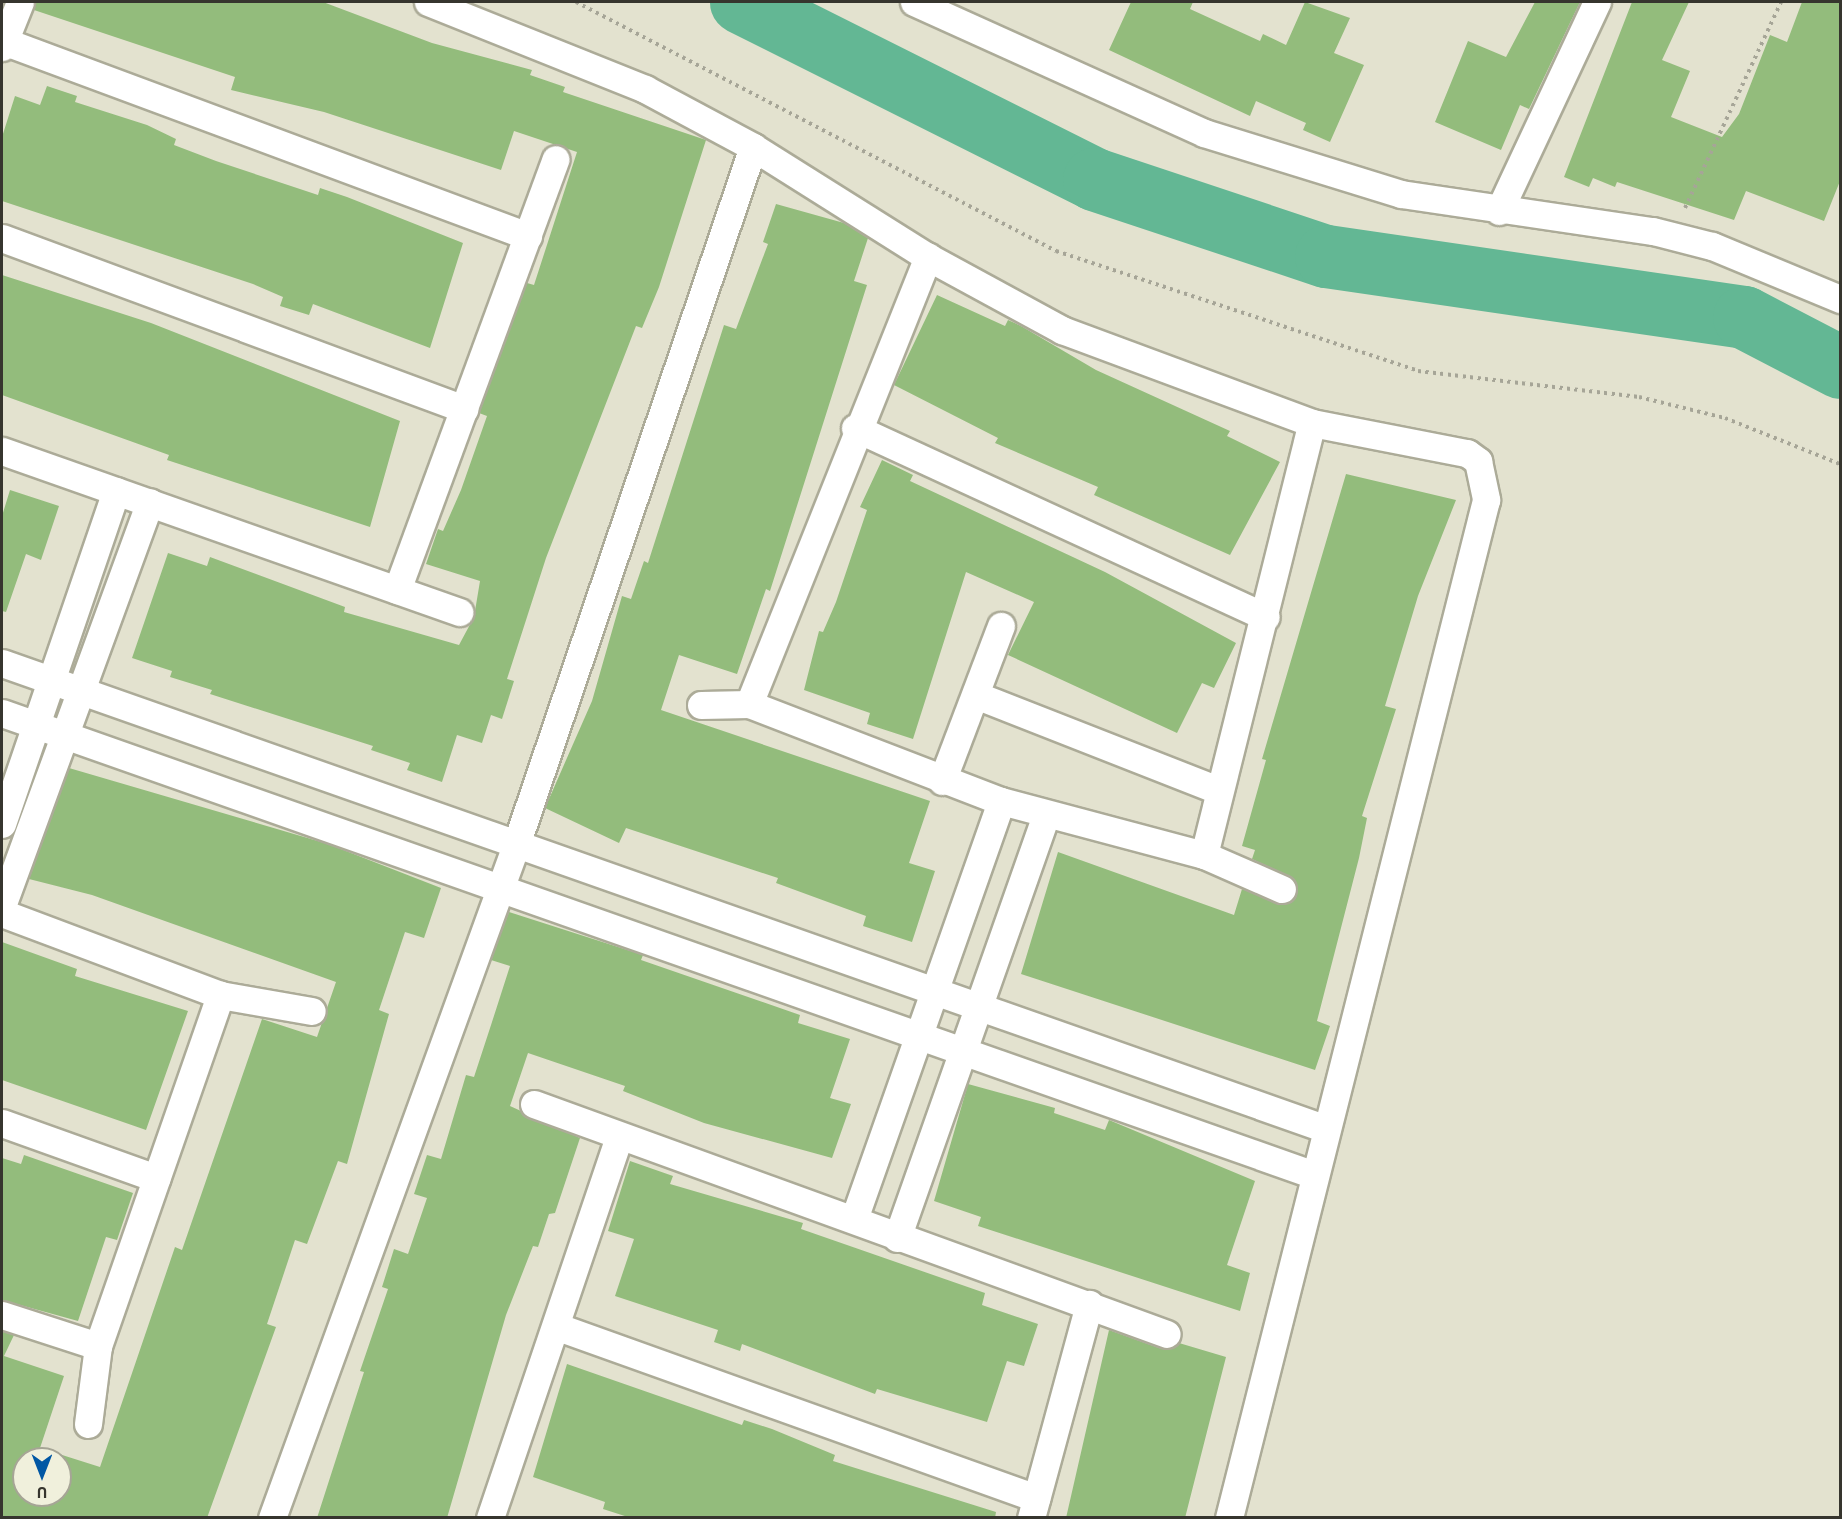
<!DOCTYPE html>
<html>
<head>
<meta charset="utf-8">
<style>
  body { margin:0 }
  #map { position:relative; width:1842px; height:1519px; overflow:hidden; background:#e3e2cf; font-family:"Titillium Web",sans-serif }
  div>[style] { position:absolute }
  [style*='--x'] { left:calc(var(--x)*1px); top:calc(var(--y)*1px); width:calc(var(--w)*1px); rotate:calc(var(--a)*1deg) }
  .river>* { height:63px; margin:-31.5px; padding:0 31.5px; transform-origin:31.5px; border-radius:31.5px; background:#63b794 }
  .building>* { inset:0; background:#93bc7c }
  .path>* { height:4px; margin-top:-2px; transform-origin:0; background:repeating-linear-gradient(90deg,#a6a597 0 3px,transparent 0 7.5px) }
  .roads { filter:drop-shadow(2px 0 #acab98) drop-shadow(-2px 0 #acab98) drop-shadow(0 2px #acab98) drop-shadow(0 -2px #acab98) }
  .minor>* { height:27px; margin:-13.5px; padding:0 13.5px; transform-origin:13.5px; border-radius:13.5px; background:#fff }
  span { translate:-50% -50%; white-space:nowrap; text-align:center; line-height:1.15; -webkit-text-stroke:5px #f0f0dc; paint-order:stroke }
  .frame { position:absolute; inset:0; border:3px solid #36352e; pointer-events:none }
  .north { position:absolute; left:12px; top:1447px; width:60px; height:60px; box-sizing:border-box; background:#f0f0dc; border:2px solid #a6a596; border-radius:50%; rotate:180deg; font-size:16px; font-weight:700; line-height:24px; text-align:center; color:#36352e }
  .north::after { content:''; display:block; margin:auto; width:21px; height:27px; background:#0057a4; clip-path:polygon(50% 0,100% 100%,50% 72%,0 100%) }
</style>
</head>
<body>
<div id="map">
  <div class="river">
    <i style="--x:741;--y:2;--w:395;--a:26.6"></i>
    <i style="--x:1094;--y:179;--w:244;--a:18.4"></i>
    <i style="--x:1326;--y:256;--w:422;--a:8.3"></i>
    <i style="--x:1744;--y:317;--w:108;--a:27.5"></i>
  </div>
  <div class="building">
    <i style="clip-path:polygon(35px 2px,323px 2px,432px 43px,532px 70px,530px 75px,565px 87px,563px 92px,706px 140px,659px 287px,642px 328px,636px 326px,546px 558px,507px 679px,514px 681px,502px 719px,491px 715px,482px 743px,457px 735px,442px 782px,407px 770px,410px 763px,371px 750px,373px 746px,210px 694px,212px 690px,170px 677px,172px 671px,132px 658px,168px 553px,207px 566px,210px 557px,345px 607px,344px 612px,459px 645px,474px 617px,480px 581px,426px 564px,438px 529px,443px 531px,461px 490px,487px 416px,479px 413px,527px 283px,534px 285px,577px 152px,514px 131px,501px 170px,324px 112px,231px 90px,235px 77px,34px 10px)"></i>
    <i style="clip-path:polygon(1131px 2px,1193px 2px,1190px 9px,1260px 41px,1263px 34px,1286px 45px,1305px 2px,1350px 18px,1334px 53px,1364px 65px,1330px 142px,1303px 130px,1306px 123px,1256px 101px,1250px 116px,1109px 50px)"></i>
    <i style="clip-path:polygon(1535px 2px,1580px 2px,1529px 109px,1520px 105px,1501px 150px,1435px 122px,1468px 41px,1506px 57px)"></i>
    <i style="clip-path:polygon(1632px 2px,1689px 2px,1662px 60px,1690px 71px,1671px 117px,1722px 137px,1739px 114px,1770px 35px,1787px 42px,1802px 2px,1840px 2px,1840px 181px,1824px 221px,1746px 191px,1734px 220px,1617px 182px,1615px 187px,1593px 178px,1589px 187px,1564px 177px)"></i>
    <i style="clip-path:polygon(47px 86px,77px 96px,75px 102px,147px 125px,176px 139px,174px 145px,216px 161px,318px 195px,320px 188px,347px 197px,463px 243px,430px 348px,313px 304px,309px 315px,280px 306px,283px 297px,253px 284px,2px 201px,2px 137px,15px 96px,40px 105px)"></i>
    <i style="clip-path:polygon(776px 204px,844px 223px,868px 238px,854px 281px,867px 285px,770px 591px,766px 589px,737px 674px,679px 655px,661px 710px,930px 801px,909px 863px,935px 871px,912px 942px,863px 926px,866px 916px,776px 883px,778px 878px,626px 828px,619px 843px,545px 808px,592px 701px,622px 596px,631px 599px,644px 561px,648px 563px,724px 325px,736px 329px,768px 244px,763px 242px)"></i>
    <i style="clip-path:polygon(2px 275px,151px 323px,400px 421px,370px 527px,167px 460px,169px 455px,2px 395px)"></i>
    <i style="clip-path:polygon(937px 295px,1005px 326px,1008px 320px,1021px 326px,1096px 370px,1230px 431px,1227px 436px,1280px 462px,1230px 555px,1094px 495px,1098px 487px,995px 443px,998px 438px,894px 385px)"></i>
    <i style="clip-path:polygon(882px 460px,913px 475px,910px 481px,1105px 572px,1236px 643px,1214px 688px,1202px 683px,1177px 733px,1008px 655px,1034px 602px,966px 572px,913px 739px,867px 724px,870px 713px,804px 690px,819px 631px,823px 632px,836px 602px,867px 510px,860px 507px)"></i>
    <i style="clip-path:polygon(1346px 474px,1456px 500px,1418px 596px,1385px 706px,1396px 709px,1362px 816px,1367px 818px,1359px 858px,1317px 1021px,1330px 1026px,1315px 1070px,1021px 974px,1058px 852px,1234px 915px,1242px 889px,1283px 905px,1296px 896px,1294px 879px,1252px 859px,1255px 850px,1242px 846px,1266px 760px,1262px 759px)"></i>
    <i style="clip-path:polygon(10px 490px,59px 506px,41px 560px,26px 554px,6px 612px,2px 611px,2px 516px)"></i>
    <i style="clip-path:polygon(evenodd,69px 768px,328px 844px,441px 888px,424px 938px,405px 932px,379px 1010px,389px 1014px,347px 1164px,338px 1161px,307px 1244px,295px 1240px,267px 1324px,276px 1327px,207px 1518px,2px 1518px,2px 1331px,14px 1335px,4px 1356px,64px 1376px,40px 1448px,100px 1467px,175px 1247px,182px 1250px,262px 1019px,317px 1037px,336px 982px,92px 895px,29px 879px,69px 768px,24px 1459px,60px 1459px,60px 1495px,24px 1495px,24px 1459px)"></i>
    <i style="clip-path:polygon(509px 912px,643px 955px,641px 960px,800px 1015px,798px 1023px,850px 1039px,830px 1098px,851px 1104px,832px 1158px,704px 1123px,623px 1091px,625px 1086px,528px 1053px,510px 1106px,580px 1138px,555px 1213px,549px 1214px,538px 1247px,533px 1246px,506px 1315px,447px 1518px,317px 1518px,364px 1372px,360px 1371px,388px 1289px,382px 1287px,394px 1249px,408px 1254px,427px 1198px,414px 1194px,427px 1155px,441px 1159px,466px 1075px,474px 1077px,492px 1022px,510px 966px,491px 960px)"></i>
    <i style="clip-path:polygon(2px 942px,77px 969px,75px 976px,188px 1011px,146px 1130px,2px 1080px)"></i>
    <i style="clip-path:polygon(968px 1084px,1055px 1108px,1054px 1113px,1105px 1130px,1109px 1120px,1255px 1181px,1227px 1265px,1250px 1273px,1240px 1311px,978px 1226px,981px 1217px,934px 1201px)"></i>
    <i style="clip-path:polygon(24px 1155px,133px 1193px,117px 1240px,106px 1237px,78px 1321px,2px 1300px,2px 1158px,21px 1164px)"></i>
    <i style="clip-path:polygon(630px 1161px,673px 1176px,670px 1184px,803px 1223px,801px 1229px,985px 1293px,982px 1305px,1038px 1324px,1024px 1366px,1007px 1361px,987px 1422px,877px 1389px,875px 1394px,742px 1344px,740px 1351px,714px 1342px,718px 1330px,615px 1296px,634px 1239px,608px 1231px)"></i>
    <i style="clip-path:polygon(1109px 1330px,1162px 1349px,1179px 1343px,1226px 1357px,1185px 1518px,1066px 1518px)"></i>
    <i style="clip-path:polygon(567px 1364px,742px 1425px,744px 1420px,772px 1429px,835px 1455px,833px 1461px,996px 1512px,995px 1518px,631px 1518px,603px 1509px,605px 1502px,533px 1477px)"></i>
  </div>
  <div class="path">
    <i style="--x:576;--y:2;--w:541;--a:27.42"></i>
    <i style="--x:1056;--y:251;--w:381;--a:18.3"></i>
    <i style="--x:1418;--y:371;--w:223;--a:6.7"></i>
    <i style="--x:1639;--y:397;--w:89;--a:13.7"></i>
    <i style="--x:1725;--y:418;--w:124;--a:21.8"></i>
    <i style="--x:1685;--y:208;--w:227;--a:-65"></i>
  </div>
  <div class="roads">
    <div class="minor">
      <i style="--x:428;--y:2;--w:234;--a:21.8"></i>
      <i style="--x:645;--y:89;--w:123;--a:28.2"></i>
      <i style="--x:753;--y:147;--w:207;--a:32.2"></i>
      <i style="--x:928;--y:257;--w:153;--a:28.6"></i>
      <i style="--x:1062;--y:330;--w:267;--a:20.4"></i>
      <i style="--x:1312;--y:423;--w:158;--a:11"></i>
      <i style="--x:1467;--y:453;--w:14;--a:36"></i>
      <i style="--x:1478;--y:461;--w:40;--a:78"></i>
      <i style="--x:1486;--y:500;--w:1050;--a:104.17"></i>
      <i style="--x:914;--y:2;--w:318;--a:24.3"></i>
      <i style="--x:1204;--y:133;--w:206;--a:17.2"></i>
      <i style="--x:1401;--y:194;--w:255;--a:8.4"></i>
      <i style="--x:1653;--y:231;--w:61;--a:14.3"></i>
      <i style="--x:1712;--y:246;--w:139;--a:22.5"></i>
      <i style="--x:6;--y:42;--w:557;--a:20.39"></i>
      <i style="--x:2;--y:47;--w:48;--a:-68.2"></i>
      <i style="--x:1499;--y:211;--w:231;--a:-64.9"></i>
      <i style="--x:2;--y:238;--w:493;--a:20.3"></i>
      <i style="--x:855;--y:428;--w:452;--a:24.7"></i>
      <i style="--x:2;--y:451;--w:485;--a:19.4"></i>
      <i style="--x:397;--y:590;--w:459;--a:-69.8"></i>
      <i style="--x:2;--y:663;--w:1401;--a:19.38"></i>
      <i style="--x:978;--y:696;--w:258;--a:21.4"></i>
      <i style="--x:749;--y:704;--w:482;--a:-68.2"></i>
      <i style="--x:701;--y:705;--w:48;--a:-1.2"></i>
      <i style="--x:749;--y:704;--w:270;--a:21.1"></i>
      <i style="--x:1001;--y:801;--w:210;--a:14.9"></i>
      <i style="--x:1204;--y:855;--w:85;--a:23.6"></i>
      <i style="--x:2;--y:713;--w:1389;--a:19.39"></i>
      <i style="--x:942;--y:781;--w:166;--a:-69.2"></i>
      <i style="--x:2;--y:824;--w:352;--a:-71.1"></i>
      <i style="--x:1204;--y:855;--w:445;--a:-76"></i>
      <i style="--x:2;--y:906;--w:430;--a:-69.9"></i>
      <i style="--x:2;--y:913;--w:233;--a:20.6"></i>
      <i style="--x:220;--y:995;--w:93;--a:9.9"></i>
      <i style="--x:534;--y:1104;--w:673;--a:19.97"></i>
      <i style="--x:2;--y:1123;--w:164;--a:19.7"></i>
      <i style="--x:854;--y:1219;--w:443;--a:-70.6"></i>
      <i style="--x:897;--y:1238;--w:449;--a:-70.6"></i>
      <i style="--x:2;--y:1315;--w:101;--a:17.9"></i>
      <i style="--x:558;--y:1327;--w:508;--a:19.68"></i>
      <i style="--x:88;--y:1424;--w:79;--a:-82.7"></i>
      <i style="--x:98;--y:1346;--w:372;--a:-70.8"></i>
      <i style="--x:272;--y:1518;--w:716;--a:-70.07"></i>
      <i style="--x:516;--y:845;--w:737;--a:-71.25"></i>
      <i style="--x:490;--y:1518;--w:400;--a:-71.3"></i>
      <i style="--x:1031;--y:1518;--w:222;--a:-74.8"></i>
    </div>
  </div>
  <div class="frame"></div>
  <div class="north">U</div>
</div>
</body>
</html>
